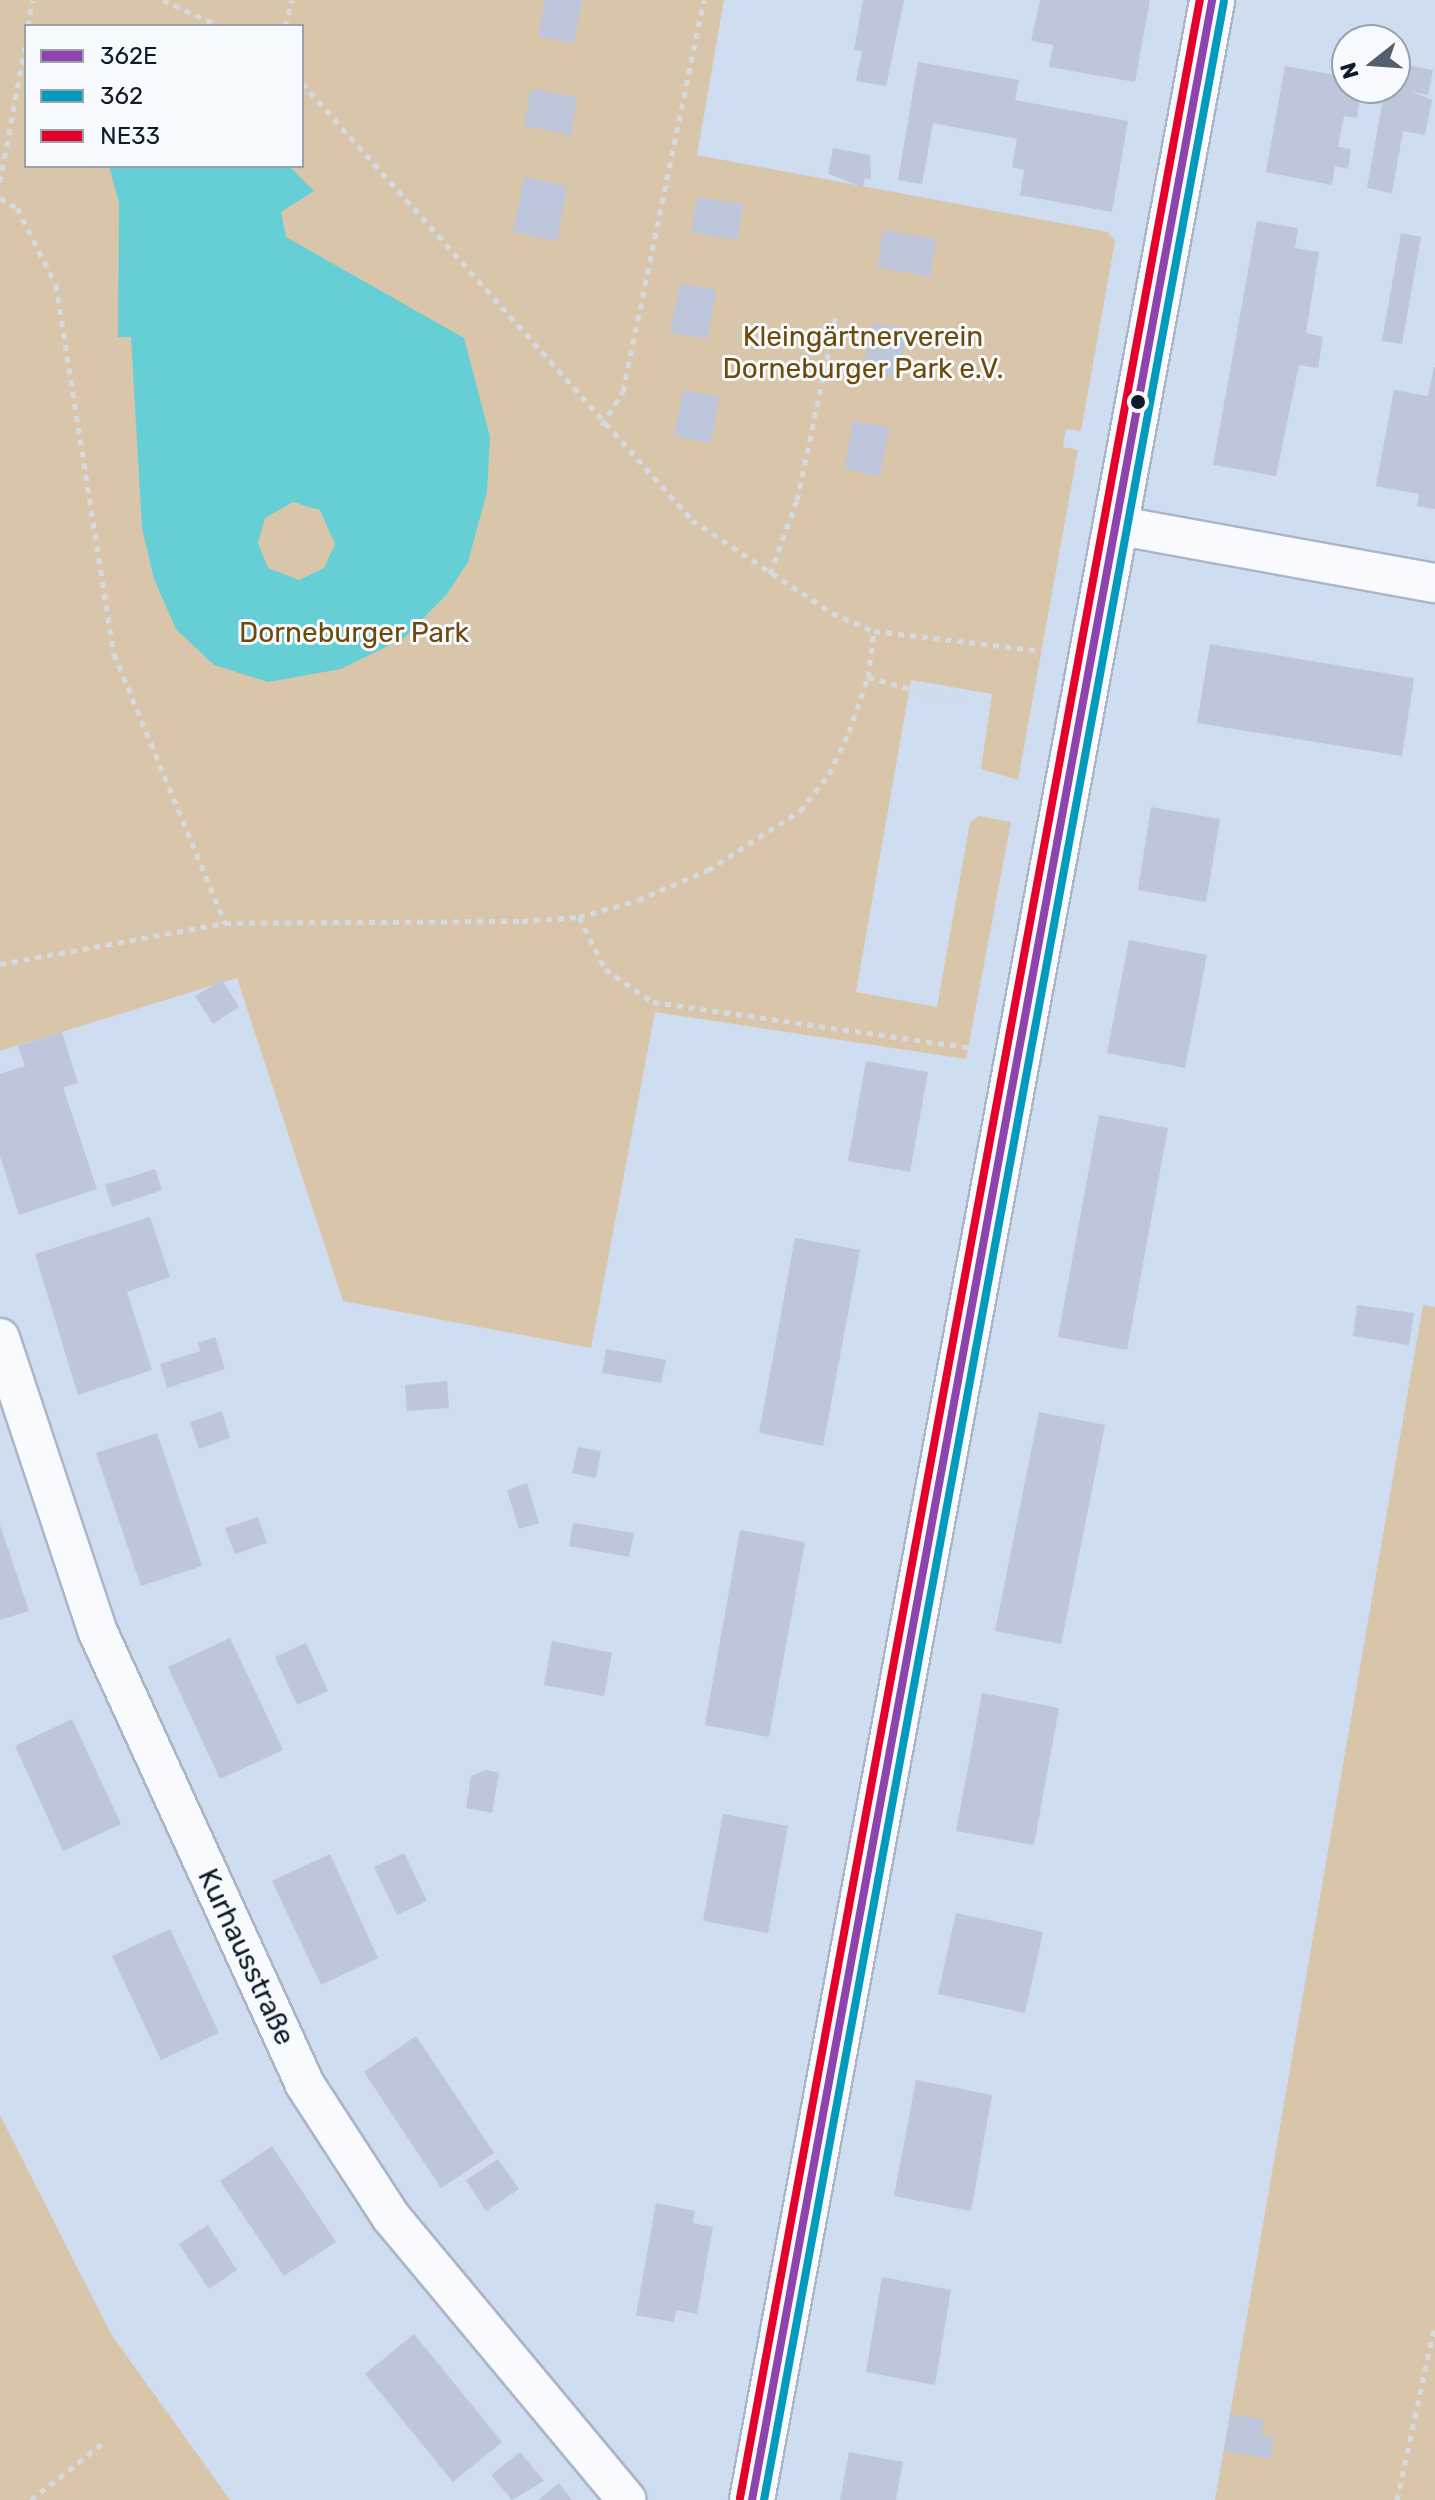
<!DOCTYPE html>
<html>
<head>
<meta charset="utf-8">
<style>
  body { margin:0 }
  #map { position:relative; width:1435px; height:2500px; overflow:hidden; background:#cfddf0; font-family:Rubik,sans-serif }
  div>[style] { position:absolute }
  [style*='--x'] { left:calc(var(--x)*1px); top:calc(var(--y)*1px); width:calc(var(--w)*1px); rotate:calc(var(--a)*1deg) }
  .green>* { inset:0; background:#d9c6aa }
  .water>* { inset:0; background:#65cfd5 }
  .building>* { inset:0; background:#bdc6db }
  .path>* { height:5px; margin-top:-2.5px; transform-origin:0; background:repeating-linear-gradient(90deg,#d5dae0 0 6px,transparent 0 12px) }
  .roads { filter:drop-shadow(2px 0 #aab6c7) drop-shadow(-2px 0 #aab6c7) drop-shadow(0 2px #aab6c7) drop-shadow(0 -2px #aab6c7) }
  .minor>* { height:38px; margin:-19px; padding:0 19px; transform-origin:19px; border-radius:19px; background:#f8fafd }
  .tertiary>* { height:44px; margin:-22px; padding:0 22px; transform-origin:22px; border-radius:22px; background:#f8fafd }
  .bus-1>* { height:8px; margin:-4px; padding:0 4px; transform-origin:4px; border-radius:4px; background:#8e44ad }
  .bus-2>* { height:8px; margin:-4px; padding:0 4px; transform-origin:4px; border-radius:4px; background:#029bbe }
  .bus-3>* { height:8px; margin:-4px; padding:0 4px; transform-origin:4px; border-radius:4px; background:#e4002b }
  .dots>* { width:22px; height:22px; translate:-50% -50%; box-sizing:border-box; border:4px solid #f7fbff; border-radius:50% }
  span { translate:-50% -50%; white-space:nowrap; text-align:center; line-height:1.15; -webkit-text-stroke:6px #f7fbff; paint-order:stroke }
  .park-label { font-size:28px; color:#6e4a08 }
  .street-label { font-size:28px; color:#0f1b2a }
  .legend { position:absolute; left:24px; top:24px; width:280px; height:144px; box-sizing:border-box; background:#f7fbff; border:2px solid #9aa1aa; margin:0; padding:10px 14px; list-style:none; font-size:24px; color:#0f1b2a }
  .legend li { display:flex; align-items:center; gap:16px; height:40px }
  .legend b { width:40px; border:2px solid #9aa1aa }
  .north { position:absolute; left:1331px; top:24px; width:80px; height:80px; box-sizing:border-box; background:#f7fbff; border:2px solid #9aa1aa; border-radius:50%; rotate:253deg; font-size:22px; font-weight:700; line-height:32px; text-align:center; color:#0f1b2a }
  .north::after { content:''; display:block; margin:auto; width:28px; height:36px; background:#525f6f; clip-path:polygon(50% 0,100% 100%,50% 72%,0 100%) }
</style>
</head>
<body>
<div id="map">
  <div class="green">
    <i style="clip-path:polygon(evenodd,0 0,724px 0,697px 155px,1108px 232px,1115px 241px,1081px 431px,1066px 429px,1063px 447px,1078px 450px,1018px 780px,981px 769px,992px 694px,911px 680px,856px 992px,937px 1007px,970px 822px,979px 816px,1011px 822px,966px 1059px,655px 1012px,591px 1348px,343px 1301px,237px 978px,0 1051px,0 0,26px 26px,302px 26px,302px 166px,26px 166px,26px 26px)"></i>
    <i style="clip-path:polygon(1423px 1305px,1435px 1307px,1435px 2500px,1215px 2500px)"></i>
    <i style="clip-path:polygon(0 2115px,111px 2334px,230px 2500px,0 2500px)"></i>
  </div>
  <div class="water">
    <i style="clip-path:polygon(evenodd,109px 166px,289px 166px,314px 191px,281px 212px,286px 237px,464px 338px,490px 437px,487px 492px,468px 562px,447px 594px,404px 638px,341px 669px,268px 682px,214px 665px,176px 629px,154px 579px,142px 528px,131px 337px,118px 337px,119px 203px,109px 166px,293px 502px,320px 510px,335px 544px,324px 568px,299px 580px,268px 568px,258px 543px,265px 518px,293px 502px)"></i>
  </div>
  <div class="building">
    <i style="clip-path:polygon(545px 0,582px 0,574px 43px,538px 36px)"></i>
    <i style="clip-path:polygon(863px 0,904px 0,886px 86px,856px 81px,862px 51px,854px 50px)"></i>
    <i style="clip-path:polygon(1040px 0,1150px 0,1135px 82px,1049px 67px,1053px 45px,1031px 41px)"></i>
    <i style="clip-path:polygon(918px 62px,1019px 80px,1015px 100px,1128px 121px,1112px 212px,1020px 195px,1024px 170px,1012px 167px,1017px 139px,933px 123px,922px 184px,898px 180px)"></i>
    <i style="clip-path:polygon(1395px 63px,1433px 70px,1428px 95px,1410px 91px,1432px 100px,1425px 135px,1403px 131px,1392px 193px,1367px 188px,1385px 88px,1395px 88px)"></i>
    <i style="clip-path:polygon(1285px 66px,1347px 77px,1348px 96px,1360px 98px,1357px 118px,1344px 116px,1338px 147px,1351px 149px,1348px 169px,1335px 166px,1332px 185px,1266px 172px)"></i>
    <i style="clip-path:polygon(531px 89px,577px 97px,571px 135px,524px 126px)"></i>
    <i style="clip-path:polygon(833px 148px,870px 155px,871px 180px,865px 178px,863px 187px,828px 174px)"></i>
    <i style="clip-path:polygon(524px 177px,567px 186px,557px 241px,513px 232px)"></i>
    <i style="clip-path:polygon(697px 197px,743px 204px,737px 240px,691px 232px)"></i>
    <i style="clip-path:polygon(1257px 221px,1298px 228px,1295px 248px,1319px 252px,1306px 333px,1323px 337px,1318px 368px,1299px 365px,1276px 476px,1213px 465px)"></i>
    <i style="clip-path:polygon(883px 230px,936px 239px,930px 277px,877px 267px)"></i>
    <i style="clip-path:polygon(1401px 233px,1421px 237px,1402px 344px,1382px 341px)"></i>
    <i style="clip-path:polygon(680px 283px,716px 290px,707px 339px,670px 332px)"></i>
    <i style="clip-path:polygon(872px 323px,907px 329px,898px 378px,863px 371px)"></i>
    <i style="clip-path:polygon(1434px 367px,1435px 367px,1435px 509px,1417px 506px,1419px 494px,1376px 486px,1394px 390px,1428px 396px)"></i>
    <i style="clip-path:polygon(683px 390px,719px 397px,711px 443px,674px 436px)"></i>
    <i style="clip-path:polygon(853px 421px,889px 427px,880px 476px,844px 469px)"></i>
    <i style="clip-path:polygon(1210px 644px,1414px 678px,1402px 756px,1197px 723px)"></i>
    <i style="clip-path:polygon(1151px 807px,1220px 819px,1206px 902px,1138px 890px)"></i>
    <i style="clip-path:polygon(1129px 940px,1207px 955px,1185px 1068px,1107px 1053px)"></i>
    <i style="clip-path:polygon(222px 980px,239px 1007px,213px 1024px,195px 996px)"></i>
    <i style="clip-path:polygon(62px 1032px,78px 1083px,63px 1087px,97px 1189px,19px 1215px,0 1156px,0 1074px,25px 1066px,18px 1046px)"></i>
    <i style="clip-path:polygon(866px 1061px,928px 1072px,910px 1172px,848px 1161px)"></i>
    <i style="clip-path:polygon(1099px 1115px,1168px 1128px,1127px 1350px,1058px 1337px)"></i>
    <i style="clip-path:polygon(155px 1169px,162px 1190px,112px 1207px,105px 1185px)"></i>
    <i style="clip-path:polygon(150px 1217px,170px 1277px,127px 1292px,152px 1370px,78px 1395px,35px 1254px)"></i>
    <i style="clip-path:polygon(795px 1238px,860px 1250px,823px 1446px,759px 1433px)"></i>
    <i style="clip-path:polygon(1357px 1305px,1414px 1313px,1409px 1345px,1353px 1336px)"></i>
    <i style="clip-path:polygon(215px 1337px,225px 1369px,167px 1388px,160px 1364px,200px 1351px,198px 1343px)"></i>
    <i style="clip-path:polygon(606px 1349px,666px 1360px,661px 1383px,602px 1373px)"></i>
    <i style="clip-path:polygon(447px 1381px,449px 1408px,407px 1411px,405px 1385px)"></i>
    <i style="clip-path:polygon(222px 1411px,230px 1438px,199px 1449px,190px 1422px)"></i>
    <i style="clip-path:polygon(1039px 1412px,1105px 1425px,1061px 1644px,995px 1631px)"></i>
    <i style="clip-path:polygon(157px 1433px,202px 1566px,141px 1586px,96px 1453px)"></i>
    <i style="clip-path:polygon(578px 1447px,601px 1451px,596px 1478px,572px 1473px)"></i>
    <i style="clip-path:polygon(527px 1483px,539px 1523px,519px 1529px,507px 1490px)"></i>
    <i style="clip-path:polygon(258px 1517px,267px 1543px,235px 1554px,225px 1528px)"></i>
    <i style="clip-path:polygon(573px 1523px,634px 1533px,629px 1557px,569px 1546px)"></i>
    <i style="clip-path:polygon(0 1525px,29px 1611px,0 1620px)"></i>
    <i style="clip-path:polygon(740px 1530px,805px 1542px,769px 1737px,705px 1725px)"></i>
    <i style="clip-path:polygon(230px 1638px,283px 1750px,220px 1779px,168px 1667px)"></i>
    <i style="clip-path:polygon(552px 1641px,612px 1653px,604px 1696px,544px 1685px)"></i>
    <i style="clip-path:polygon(306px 1643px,328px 1691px,297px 1705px,275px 1657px)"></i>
    <i style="clip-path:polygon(982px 1693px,1059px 1708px,1034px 1845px,956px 1831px)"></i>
    <i style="clip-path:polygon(72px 1719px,121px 1824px,63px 1851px,15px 1746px)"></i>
    <i style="clip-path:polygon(486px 1770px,499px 1773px,492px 1813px,466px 1808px,471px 1776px)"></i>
    <i style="clip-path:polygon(723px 1814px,788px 1826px,768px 1933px,703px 1921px)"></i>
    <i style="clip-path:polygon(404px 1853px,427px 1901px,397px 1915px,374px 1867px)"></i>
    <i style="clip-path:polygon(330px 1854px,378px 1958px,321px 1985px,272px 1881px)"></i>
    <i style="clip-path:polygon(956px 1913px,1043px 1932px,1025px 2013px,938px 1994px)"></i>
    <i style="clip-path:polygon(170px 1929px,219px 2033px,161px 2060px,112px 1956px)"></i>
    <i style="clip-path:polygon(416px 2036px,494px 2153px,441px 2188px,364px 2072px)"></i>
    <i style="clip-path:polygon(916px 2080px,992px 2095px,971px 2211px,894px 2196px)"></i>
    <i style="clip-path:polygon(272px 2146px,336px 2242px,284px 2276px,220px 2181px)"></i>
    <i style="clip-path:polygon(498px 2159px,519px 2189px,486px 2211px,466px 2180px)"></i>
    <i style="clip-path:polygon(656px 2203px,695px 2211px,693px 2223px,713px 2227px,697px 2314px,676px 2310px,674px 2322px,636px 2315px)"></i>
    <i style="clip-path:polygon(208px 2225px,237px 2270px,209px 2289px,179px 2244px)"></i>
    <i style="clip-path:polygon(882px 2277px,951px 2290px,935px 2385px,866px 2372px)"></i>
    <i style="clip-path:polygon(414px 2334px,502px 2442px,453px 2482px,365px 2374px)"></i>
    <i style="clip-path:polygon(1230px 2414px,1264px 2420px,1261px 2435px,1274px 2437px,1271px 2459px,1224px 2451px)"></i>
    <i style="clip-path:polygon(520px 2452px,544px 2481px,512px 2500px,491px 2475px)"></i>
    <i style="clip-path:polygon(849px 2452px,903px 2462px,896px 2500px,840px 2500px)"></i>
    <i style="clip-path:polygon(559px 2483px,572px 2500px,538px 2500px)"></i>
  </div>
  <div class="path">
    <i style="--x:163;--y:0;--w:62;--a:24.9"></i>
    <i style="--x:28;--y:26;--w:26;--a:-81"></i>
    <i style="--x:285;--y:26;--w:27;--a:-75"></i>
    <i style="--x:302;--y:83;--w:586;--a:48.25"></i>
    <i style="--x:692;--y:520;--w:168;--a:33.6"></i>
    <i style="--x:832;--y:613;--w:46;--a:23.2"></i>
    <i style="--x:874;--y:631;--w:172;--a:6.7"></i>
    <i style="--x:0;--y:182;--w:142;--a:-79.5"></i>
    <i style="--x:0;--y:198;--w:20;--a:30"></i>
    <i style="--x:17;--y:208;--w:86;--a:63.1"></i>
    <i style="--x:56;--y:285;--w:374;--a:81.1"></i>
    <i style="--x:114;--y:654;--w:291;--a:67.6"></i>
    <i style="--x:602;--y:425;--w:40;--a:-58"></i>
    <i style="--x:623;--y:391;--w:399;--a:-78.3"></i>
    <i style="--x:770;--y:574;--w:79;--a:-70"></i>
    <i style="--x:797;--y:500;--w:188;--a:-78"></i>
    <i style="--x:868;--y:677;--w:96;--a:15.8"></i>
    <i style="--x:579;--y:917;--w:58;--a:63.4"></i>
    <i style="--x:605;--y:969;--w:58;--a:34.5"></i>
    <i style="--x:653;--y:1002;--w:321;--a:8.2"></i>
    <i style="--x:0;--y:964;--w:229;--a:-10.3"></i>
    <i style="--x:225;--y:923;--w:297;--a:-0.4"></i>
    <i style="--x:522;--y:921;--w:57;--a:-4"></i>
    <i style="--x:579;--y:917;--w:61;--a:-16.1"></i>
    <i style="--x:638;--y:900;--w:76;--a:-23.2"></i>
    <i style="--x:708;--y:870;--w:109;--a:-32.7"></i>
    <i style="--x:800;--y:811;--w:47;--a:-51.9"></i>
    <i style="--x:829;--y:774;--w:47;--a:-64.5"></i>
    <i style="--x:849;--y:732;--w:58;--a:-70.9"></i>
    <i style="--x:868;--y:677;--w:46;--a:-82.6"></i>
    <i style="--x:31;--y:2500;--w:93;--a:-38.5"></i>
    <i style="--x:1397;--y:2500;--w:180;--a:-77.8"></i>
  </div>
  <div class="roads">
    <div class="minor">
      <i style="--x:1115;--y:525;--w:325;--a:10.3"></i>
      <i style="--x:0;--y:1338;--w:308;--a:71.6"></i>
      <i style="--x:97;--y:1630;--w:498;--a:65.4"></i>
      <i style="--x:304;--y:2083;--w:160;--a:57"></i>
      <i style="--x:391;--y:2217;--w:368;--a:50.2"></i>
    </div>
    <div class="tertiary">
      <i style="--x:752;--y:2500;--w:2542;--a:-79.57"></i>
    </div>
  </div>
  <div class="bus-1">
    <i style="--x:752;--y:2500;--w:2542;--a:-79.57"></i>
  </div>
  <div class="bus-2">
    <i style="--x:764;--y:2500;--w:2540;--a:-79.57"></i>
  </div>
  <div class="bus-3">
    <i style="--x:740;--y:2498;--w:2540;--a:-79.57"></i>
  </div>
  <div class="dots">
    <i style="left:1138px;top:402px;background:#0f1b2a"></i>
  </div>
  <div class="park-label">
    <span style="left:863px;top:353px">Kleingärtnerverein<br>Dorneburger Park e.V.</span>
    <span style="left:354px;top:633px">Dorneburger Park</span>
  </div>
  <div class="street-label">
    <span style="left:246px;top:1957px;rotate:65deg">Kurhausstraße</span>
  </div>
  <ul class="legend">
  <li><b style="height:10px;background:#8e44ad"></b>362E</li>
  <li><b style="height:10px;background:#029bbe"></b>362</li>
  <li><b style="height:10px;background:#e4002b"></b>NE33</li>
  </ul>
  <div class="north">N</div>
</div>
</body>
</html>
